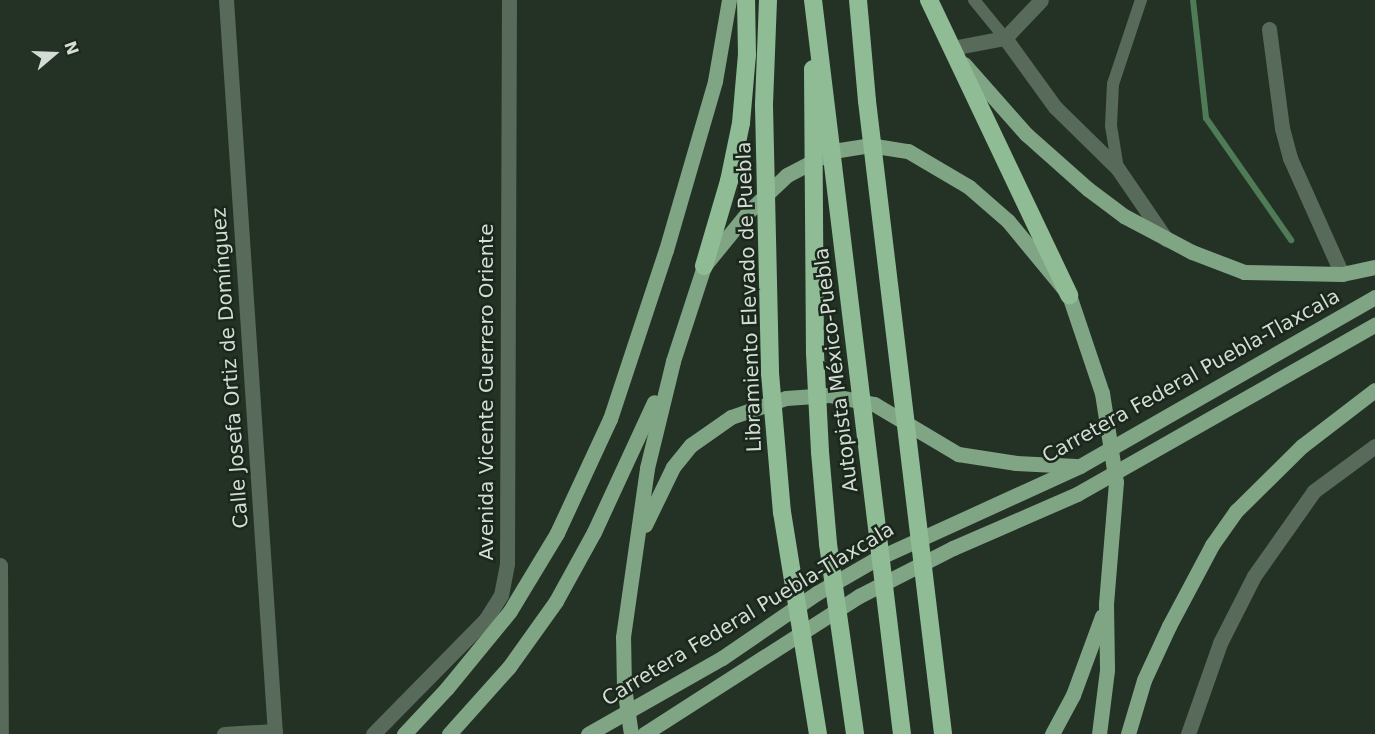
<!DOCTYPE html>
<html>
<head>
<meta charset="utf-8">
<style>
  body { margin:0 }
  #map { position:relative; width:1375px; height:734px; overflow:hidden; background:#243226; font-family:"DejaVu Sans",sans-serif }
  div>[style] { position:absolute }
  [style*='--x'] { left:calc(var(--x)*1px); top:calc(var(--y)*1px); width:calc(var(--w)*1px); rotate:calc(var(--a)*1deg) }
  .stream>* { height:6px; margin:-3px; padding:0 3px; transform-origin:3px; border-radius:3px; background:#4f7b56 }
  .lane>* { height:12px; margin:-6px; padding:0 6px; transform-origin:6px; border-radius:6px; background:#586a5a }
  .street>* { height:15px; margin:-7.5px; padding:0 7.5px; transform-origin:7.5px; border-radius:7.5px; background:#586a5a }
  .primary>* { height:15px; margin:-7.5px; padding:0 7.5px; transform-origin:7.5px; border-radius:7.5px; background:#7fa584 }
  .highway>* { height:18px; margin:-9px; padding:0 9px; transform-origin:9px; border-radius:9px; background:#8fbc95 }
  span { translate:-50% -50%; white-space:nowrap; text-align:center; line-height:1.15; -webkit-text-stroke:5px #1a281c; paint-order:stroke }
  .street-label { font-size:20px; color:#d4dcd5 }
  .north { position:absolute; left:24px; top:24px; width:60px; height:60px; -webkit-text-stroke:4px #1a281c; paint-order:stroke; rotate:71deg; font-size:16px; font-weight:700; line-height:24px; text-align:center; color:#d4dcd5 }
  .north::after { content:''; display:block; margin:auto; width:21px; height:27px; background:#d4dcd5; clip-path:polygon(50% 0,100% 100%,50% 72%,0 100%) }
</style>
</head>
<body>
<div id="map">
  <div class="stream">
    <i style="--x:1193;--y:0;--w:119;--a:83.7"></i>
    <i style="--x:1206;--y:118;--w:149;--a:55.1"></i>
  </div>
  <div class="lane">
    <i style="--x:974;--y:0;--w:49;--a:50.8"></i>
    <i style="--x:1118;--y:169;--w:44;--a:-99.2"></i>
    <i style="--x:1111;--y:126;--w:42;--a:-87.3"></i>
    <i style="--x:1113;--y:84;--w:89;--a:-71.6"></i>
  </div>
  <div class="street">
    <i style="--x:226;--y:0;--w:736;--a:86.18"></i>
    <i style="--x:1269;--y:29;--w:100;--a:82.5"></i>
    <i style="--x:1282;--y:128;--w:31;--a:75"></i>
    <i style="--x:1290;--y:158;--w:127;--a:65.9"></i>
    <i style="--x:1005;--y:38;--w:85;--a:54.1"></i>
    <i style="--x:1055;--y:107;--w:88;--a:44.5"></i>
    <i style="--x:1118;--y:169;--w:85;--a:55.6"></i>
    <i style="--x:952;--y:48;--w:54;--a:-10.7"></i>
    <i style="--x:1005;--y:38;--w:52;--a:-46.5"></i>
    <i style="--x:0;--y:565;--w:169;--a:89.7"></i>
    <i style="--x:224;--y:734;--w:51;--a:-3.4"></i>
    <i style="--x:373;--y:734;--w:161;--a:-45.5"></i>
    <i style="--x:486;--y:619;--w:28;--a:-58"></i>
    <i style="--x:501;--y:595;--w:32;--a:-79"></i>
    <i style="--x:507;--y:564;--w:564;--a:-89.8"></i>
    <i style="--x:1188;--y:734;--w:96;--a:-70.6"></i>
    <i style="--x:1220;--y:643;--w:75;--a:-63.1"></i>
    <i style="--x:1254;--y:576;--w:104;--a:-54.8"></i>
    <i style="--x:1314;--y:491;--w:76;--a:-36.4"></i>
  </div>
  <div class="primary">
    <i style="--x:964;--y:64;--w:94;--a:48.5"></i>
    <i style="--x:1026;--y:134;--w:83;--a:41.6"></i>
    <i style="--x:1088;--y:189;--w:45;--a:36.9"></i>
    <i style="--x:1124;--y:216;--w:77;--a:27.9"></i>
    <i style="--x:1192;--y:252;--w:56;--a:21"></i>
    <i style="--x:1244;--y:272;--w:98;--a:1.2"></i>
    <i style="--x:1342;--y:274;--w:34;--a:-12"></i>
    <i style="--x:645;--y:525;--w:64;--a:-64.2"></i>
    <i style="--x:673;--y:467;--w:28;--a:-51"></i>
    <i style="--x:691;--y:445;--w:49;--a:-35"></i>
    <i style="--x:731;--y:417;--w:58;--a:-19.1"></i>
    <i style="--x:786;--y:398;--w:43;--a:-4"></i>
    <i style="--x:829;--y:395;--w:46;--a:11.3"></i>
    <i style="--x:874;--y:404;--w:98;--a:30.8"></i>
    <i style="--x:958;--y:454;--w:59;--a:8.8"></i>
    <i style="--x:1016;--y:463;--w:60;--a:2.9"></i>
    <i style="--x:404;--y:734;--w:63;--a:-46.9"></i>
    <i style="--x:447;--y:688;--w:99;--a:-50.7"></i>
    <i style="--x:510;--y:611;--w:91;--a:-58.9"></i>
    <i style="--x:557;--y:533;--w:126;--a:-65.1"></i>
    <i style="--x:610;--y:419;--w:178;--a:-71.7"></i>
    <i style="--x:666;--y:250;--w:176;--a:-73.8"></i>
    <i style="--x:715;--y:81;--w:82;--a:-80.2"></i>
    <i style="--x:449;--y:734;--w:90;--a:-48.2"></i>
    <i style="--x:509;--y:667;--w:81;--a:-54.5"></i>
    <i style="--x:556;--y:601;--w:79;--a:-61.2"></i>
    <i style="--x:594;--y:532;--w:143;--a:-65.2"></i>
    <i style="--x:588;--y:734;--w:154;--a:-29.6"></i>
    <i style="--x:722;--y:658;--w:115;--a:-34.4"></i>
    <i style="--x:817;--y:593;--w:66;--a:-30.1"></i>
    <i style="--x:874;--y:560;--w:226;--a:-24.5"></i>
    <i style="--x:1080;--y:466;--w:340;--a:-29.8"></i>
    <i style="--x:631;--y:734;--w:48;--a:-98.5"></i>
    <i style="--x:624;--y:687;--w:50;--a:-91.1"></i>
    <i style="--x:623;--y:637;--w:171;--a:-81.9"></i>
    <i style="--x:647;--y:468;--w:110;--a:-76.3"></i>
    <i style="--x:673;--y:361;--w:100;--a:-71.9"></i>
    <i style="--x:704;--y:266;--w:71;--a:-50.7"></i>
    <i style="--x:749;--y:211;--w:52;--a:-43.5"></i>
    <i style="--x:787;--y:175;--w:52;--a:-27.6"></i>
    <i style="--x:833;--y:151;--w:36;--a:-9"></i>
    <i style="--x:869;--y:145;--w:39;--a:9"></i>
    <i style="--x:908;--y:151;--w:71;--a:30.5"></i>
    <i style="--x:969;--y:187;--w:52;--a:41.1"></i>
    <i style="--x:1008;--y:221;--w:96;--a:50.5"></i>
    <i style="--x:1069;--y:295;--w:103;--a:71.4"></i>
    <i style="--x:1102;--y:393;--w:90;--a:81.1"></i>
    <i style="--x:1116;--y:482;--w:122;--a:94.7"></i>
    <i style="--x:1106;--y:604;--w:66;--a:89.1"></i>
    <i style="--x:1107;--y:670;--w:64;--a:97.1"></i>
    <i style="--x:644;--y:734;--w:255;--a:-32.7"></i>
    <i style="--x:859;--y:596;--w:106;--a:-27.1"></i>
    <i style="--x:953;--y:548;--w:135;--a:-23.5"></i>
    <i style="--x:1077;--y:494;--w:343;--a:-29.6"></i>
    <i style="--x:1052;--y:734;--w:44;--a:-61.7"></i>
    <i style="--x:1073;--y:695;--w:84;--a:-69.8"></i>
    <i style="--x:1128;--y:734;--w:56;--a:-73.5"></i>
    <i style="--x:1144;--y:680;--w:60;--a:-65.2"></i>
    <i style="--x:1169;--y:626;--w:92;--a:-62"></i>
    <i style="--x:1212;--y:545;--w:42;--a:-54.8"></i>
    <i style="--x:1236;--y:511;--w:93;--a:-44.6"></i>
    <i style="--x:1302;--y:446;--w:92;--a:-37.5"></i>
  </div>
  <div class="highway">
    <i style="--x:768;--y:0;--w:106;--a:92.2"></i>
    <i style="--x:764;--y:106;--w:267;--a:88.7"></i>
    <i style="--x:770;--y:373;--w:140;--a:85.1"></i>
    <i style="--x:782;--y:512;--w:225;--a:80.8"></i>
    <i style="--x:813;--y:0;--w:739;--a:83.09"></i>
    <i style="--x:858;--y:0;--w:101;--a:84.9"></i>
    <i style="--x:867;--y:101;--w:638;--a:83.15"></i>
    <i style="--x:929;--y:0;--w:327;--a:64.6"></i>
    <i style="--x:813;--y:69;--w:284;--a:89.6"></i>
    <i style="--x:815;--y:353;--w:99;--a:87.1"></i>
    <i style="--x:820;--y:452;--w:92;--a:85"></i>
    <i style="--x:828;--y:544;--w:192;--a:81.9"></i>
    <i style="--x:704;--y:266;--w:89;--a:-73.6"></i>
    <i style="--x:729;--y:181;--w:59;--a:-78.3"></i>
    <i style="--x:741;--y:123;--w:68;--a:-85"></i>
    <i style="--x:747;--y:55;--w:55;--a:-91"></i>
  </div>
  <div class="street-label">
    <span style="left:749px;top:297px;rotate:-92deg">Libramiento Elevado de Puebla</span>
    <span style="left:230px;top:368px;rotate:-94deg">Calle Josefa Ortiz de Domínguez</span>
    <span style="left:836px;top:370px;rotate:-97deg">Autopista México-Puebla</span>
    <span style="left:1191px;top:376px;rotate:-29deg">Carretera Federal Puebla-Tlaxcala</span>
    <span style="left:486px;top:392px;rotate:-90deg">Avenida Vicente Guerrero Oriente</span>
    <span style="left:748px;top:614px;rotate:-31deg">Carretera Federal Puebla-Tlaxcala</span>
  </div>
  <div class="north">N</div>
</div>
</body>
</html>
